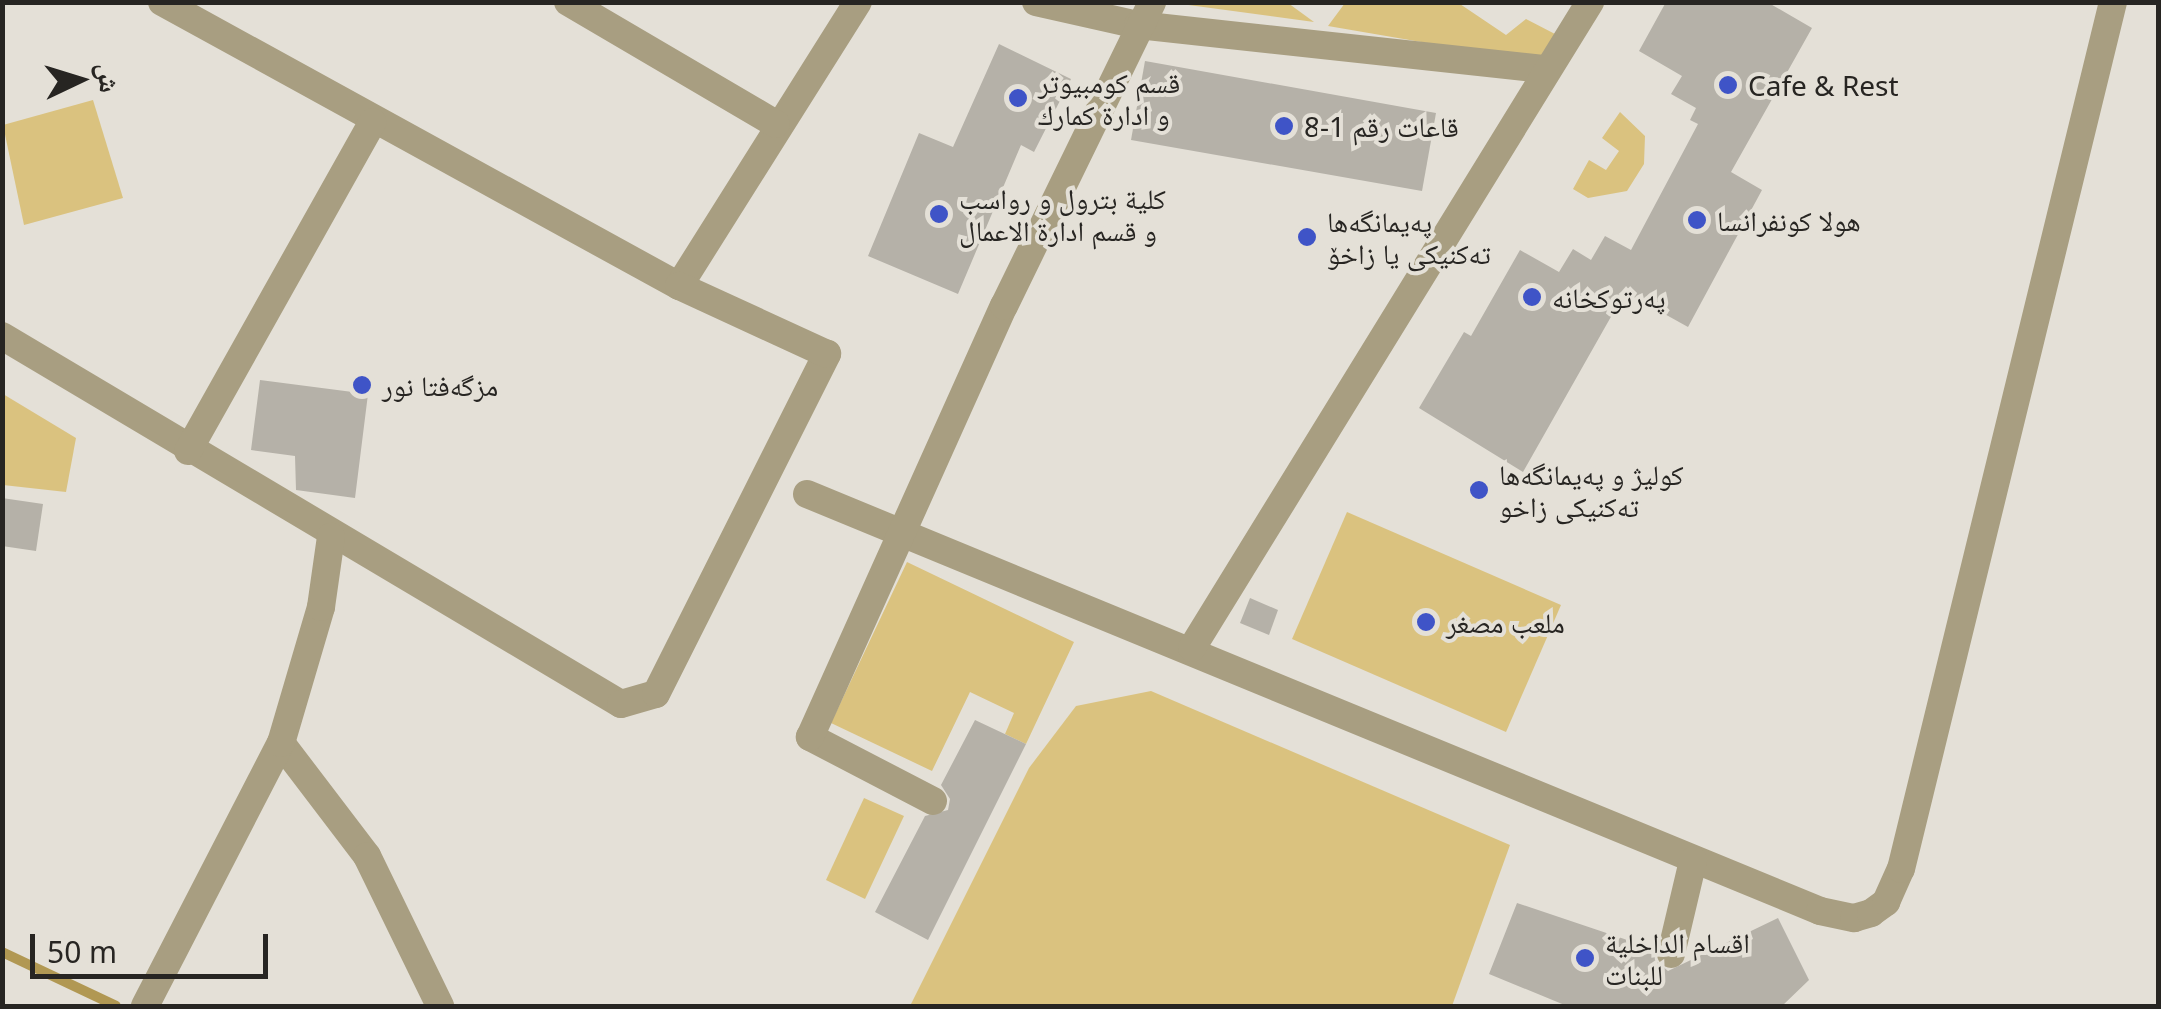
<!DOCTYPE html>
<html>
<head>
<meta charset="utf-8">
<style>
  body { margin:0 }
  #map { position:relative; width:2161px; height:1009px; overflow:hidden; background:#e4e0d7; font-family:"Noto Sans","Noto Naskh Arabic",sans-serif }
  div>[style] { position:absolute }
  [style*='--x'] { left:calc(var(--x)*1px); top:calc(var(--y)*1px); width:calc(var(--w)*1px); rotate:calc(var(--a)*1deg) }
  .green>* { inset:0; background:#dac27f }
  .stream>* { height:10px; margin:-5px; padding:0 5px; transform-origin:5px; border-radius:5px; background:#b19853 }
  .building>* { inset:0; background:#b5b1a8 }
  .minor>* { height:28px; margin:-14px; padding:0 14px; transform-origin:14px; border-radius:14px; background:#a89e81 }
  .dots>* { width:28px; height:28px; translate:-50% -50%; box-sizing:border-box; border:5px solid #e4e0d7; border-radius:50% }
  span { translate:-50% -50%; white-space:nowrap; text-align:center; line-height:1.15; -webkit-text-stroke:8px #e4e0d7; paint-order:stroke }
  .poi-label { font-size:28px; color:#272522 }
  .left { translate:0 -50%; text-align:left }
  .frame { position:absolute; inset:0; border:5px solid #272522; pointer-events:none }
  .north { position:absolute; left:30px; top:30px; width:100px; height:100px; -webkit-text-stroke:8px #e4e0d7; paint-order:stroke; rotate:86deg; font-size:28px; font-weight:700; line-height:40px; text-align:center; color:#272522 }
  .north::after { content:''; display:block; margin:auto; width:35px; height:45px; background:#272522; clip-path:polygon(50% 0,100% 100%,50% 72%,0 100%) }
  .scale { position:absolute; left:30px; top:934px; width:238px; height:45px; box-sizing:border-box; border:5px solid #272522; border-top:0; padding-left:12px; font-size:30px; line-height:35px; white-space:nowrap; color:#272522; -webkit-text-stroke:8px #e4e0d7; paint-order:stroke }
</style>
</head>
<body>
<div id="map">
  <div class="green">
    <i style="clip-path:polygon(1457px 2px,1506px 35px,1526px 19px,1555px 34px,1537px 62px,1328px 26px,1345px 3px)"></i>
    <i style="clip-path:polygon(1288px 3px,1314px 22px,1181px 4px,1182px 2px)"></i>
    <i style="clip-path:polygon(93px 100px,123px 198px,24px 225px,3px 125px)"></i>
    <i style="clip-path:polygon(1620px 112px,1645px 136px,1644px 164px,1627px 191px,1588px 198px,1573px 189px,1589px 160px,1606px 170px,1619px 151px,1602px 138px)"></i>
    <i style="clip-path:polygon(3px 394px,76px 438px,66px 492px,3px 485px)"></i>
    <i style="clip-path:polygon(1347px 512px,1561px 605px,1506px 732px,1292px 639px)"></i>
    <i style="clip-path:polygon(907px 562px,1074px 642px,1026px 744px,1005px 734px,1014px 713px,970px 692px,932px 771px,831px 723px)"></i>
    <i style="clip-path:polygon(1151px 691px,1510px 845px,1452px 1006px,910px 1006px,1029px 768px,1076px 706px)"></i>
    <i style="clip-path:polygon(864px 798px,904px 816px,865px 899px,826px 880px)"></i>
  </div>
  <div class="stream">
    <i style="--x:2;--y:952;--w:126;--a:25.3"></i>
  </div>
  <div class="building">
    <i style="clip-path:polygon(1666px 2px,1767px 2px,1812px 28px,1731px 172px,1762px 190px,1688px 327px,1625px 292px,1523px 472px,1419px 408px,1464px 332px,1471px 336px,1520px 250px,1559px 272px,1573px 249px,1591px 260px,1605px 236px,1631px 250px,1698px 124px,1690px 120px,1696px 108px,1671px 94px,1682px 76px,1639px 51px)"></i>
    <i style="clip-path:polygon(999px 44px,1071px 79px,1034px 152px,1021px 145px,958px 294px,868px 256px,919px 133px,953px 147px)"></i>
    <i style="clip-path:polygon(1145px 61px,1436px 113px,1422px 191px,1131px 140px)"></i>
    <i style="clip-path:polygon(260px 380px,368px 394px,355px 498px,296px 490px,295px 456px,251px 450px)"></i>
    <i style="clip-path:polygon(2px 498px,43px 504px,36px 551px,2px 546px)"></i>
    <i style="clip-path:polygon(1250px 598px,1278px 610px,1269px 635px,1240px 623px)"></i>
    <i style="clip-path:polygon(975px 720px,1026px 744px,928px 940px,875px 912px,925px 816px,948px 810px,950px 799px,941px 785px)"></i>
    <i style="clip-path:polygon(1517px 903px,1654px 949px,1655px 960px,1668px 971px,1778px 918px,1809px 980px,1782px 1006px,1567px 1006px,1489px 974px)"></i>
  </div>
  <div class="minor">
    <i style="--x:162;--y:2;--w:590;--a:28.78"></i>
    <i style="--x:679;--y:286;--w:336;--a:-57.8"></i>
    <i style="--x:568;--y:2;--w:241;--a:30.4"></i>
    <i style="--x:1036;--y:2;--w:105;--a:12.7"></i>
    <i style="--x:1138;--y:25;--w:410;--a:6.2"></i>
    <i style="--x:2;--y:336;--w:720;--a:30.73"></i>
    <i style="--x:621;--y:704;--w:36;--a:-16"></i>
    <i style="--x:656;--y:694;--w:381;--a:-63.3"></i>
    <i style="--x:827;--y:354;--w:163;--a:-155.3"></i>
    <i style="--x:188;--y:451;--w:377;--a:-60.7"></i>
    <i style="--x:807;--y:494;--w:1095;--a:22.37"></i>
    <i style="--x:1820;--y:911;--w:35;--a:12"></i>
    <i style="--x:1854;--y:918;--w:18;--a:-16"></i>
    <i style="--x:1871;--y:913;--w:19;--a:-36"></i>
    <i style="--x:1886;--y:902;--w:36;--a:-66"></i>
    <i style="--x:1901;--y:869;--w:893;--a:-76.26"></i>
    <i style="--x:1192;--y:648;--w:759;--a:-58.36"></i>
    <i style="--x:281;--y:743;--w:142;--a:52.7"></i>
    <i style="--x:367;--y:856;--w:167;--a:64"></i>
    <i style="--x:933;--y:801;--w:139;--a:-152.5"></i>
    <i style="--x:810;--y:737;--w:473;--a:-65.8"></i>
    <i style="--x:1004;--y:306;--w:338;--a:-64"></i>
    <i style="--x:1671;--y:954;--w:96;--a:-76.7"></i>
    <i style="--x:145;--y:1006;--w:296;--a:-62.7"></i>
    <i style="--x:281;--y:743;--w:142;--a:-73.6"></i>
    <i style="--x:321;--y:607;--w:71;--a:-81.9"></i>
  </div>
  <div class="dots">
    <i style="left:1728px;top:85px;background:#3f54c7"></i>
    <i style="left:1018px;top:98px;background:#3f54c7"></i>
    <i style="left:1284px;top:126px;background:#3f54c7"></i>
    <i style="left:939px;top:214px;background:#3f54c7"></i>
    <i style="left:1697px;top:220px;background:#3f54c7"></i>
    <i style="left:1307px;top:237px;background:#3f54c7"></i>
    <i style="left:1532px;top:297px;background:#3f54c7"></i>
    <i style="left:362px;top:385px;background:#3f54c7"></i>
    <i style="left:1479px;top:490px;background:#3f54c7"></i>
    <i style="left:1426px;top:622px;background:#3f54c7"></i>
    <i style="left:1585px;top:958px;background:#3f54c7"></i>
  </div>
  <div class="poi-label">
    <span class="left" style="left:1038px;top:98px">قسم کومبیوتر<br>و ادارة كمارك</span>
    <span class="left" style="left:1748px;top:85px">Cafe &amp; Rest</span>
    <span class="left" style="left:1304px;top:126px">قاعات رقم 1-8</span>
    <span class="left" style="left:959px;top:214px">كلية بترول و رواسب<br>و قسم ادارة الاعمال</span>
    <span class="left" style="left:1717px;top:220px">هولا كونفرانسا</span>
    <span class="left" style="left:1327px;top:237px">پەیمانگەها<br>تەکنیکی یا زاخۆ</span>
    <span class="left" style="left:1552px;top:297px">په‌رتوكخانه‌</span>
    <span class="left" style="left:382px;top:385px">مزگەفتا نور</span>
    <span class="left" style="left:1499px;top:490px">كوليژ و په‌يمانگه‌ها<br>ته‌كنيكى زاخو</span>
    <span class="left" style="left:1446px;top:622px">ملعب مصغر</span>
    <span class="left" style="left:1605px;top:958px">اقسام الداخلیة<br>للبنات</span>
  </div>
  <div class="frame"></div>
  <div class="north">ش</div>
  <div class="scale">50 m</div>
</div>
</body>
</html>
